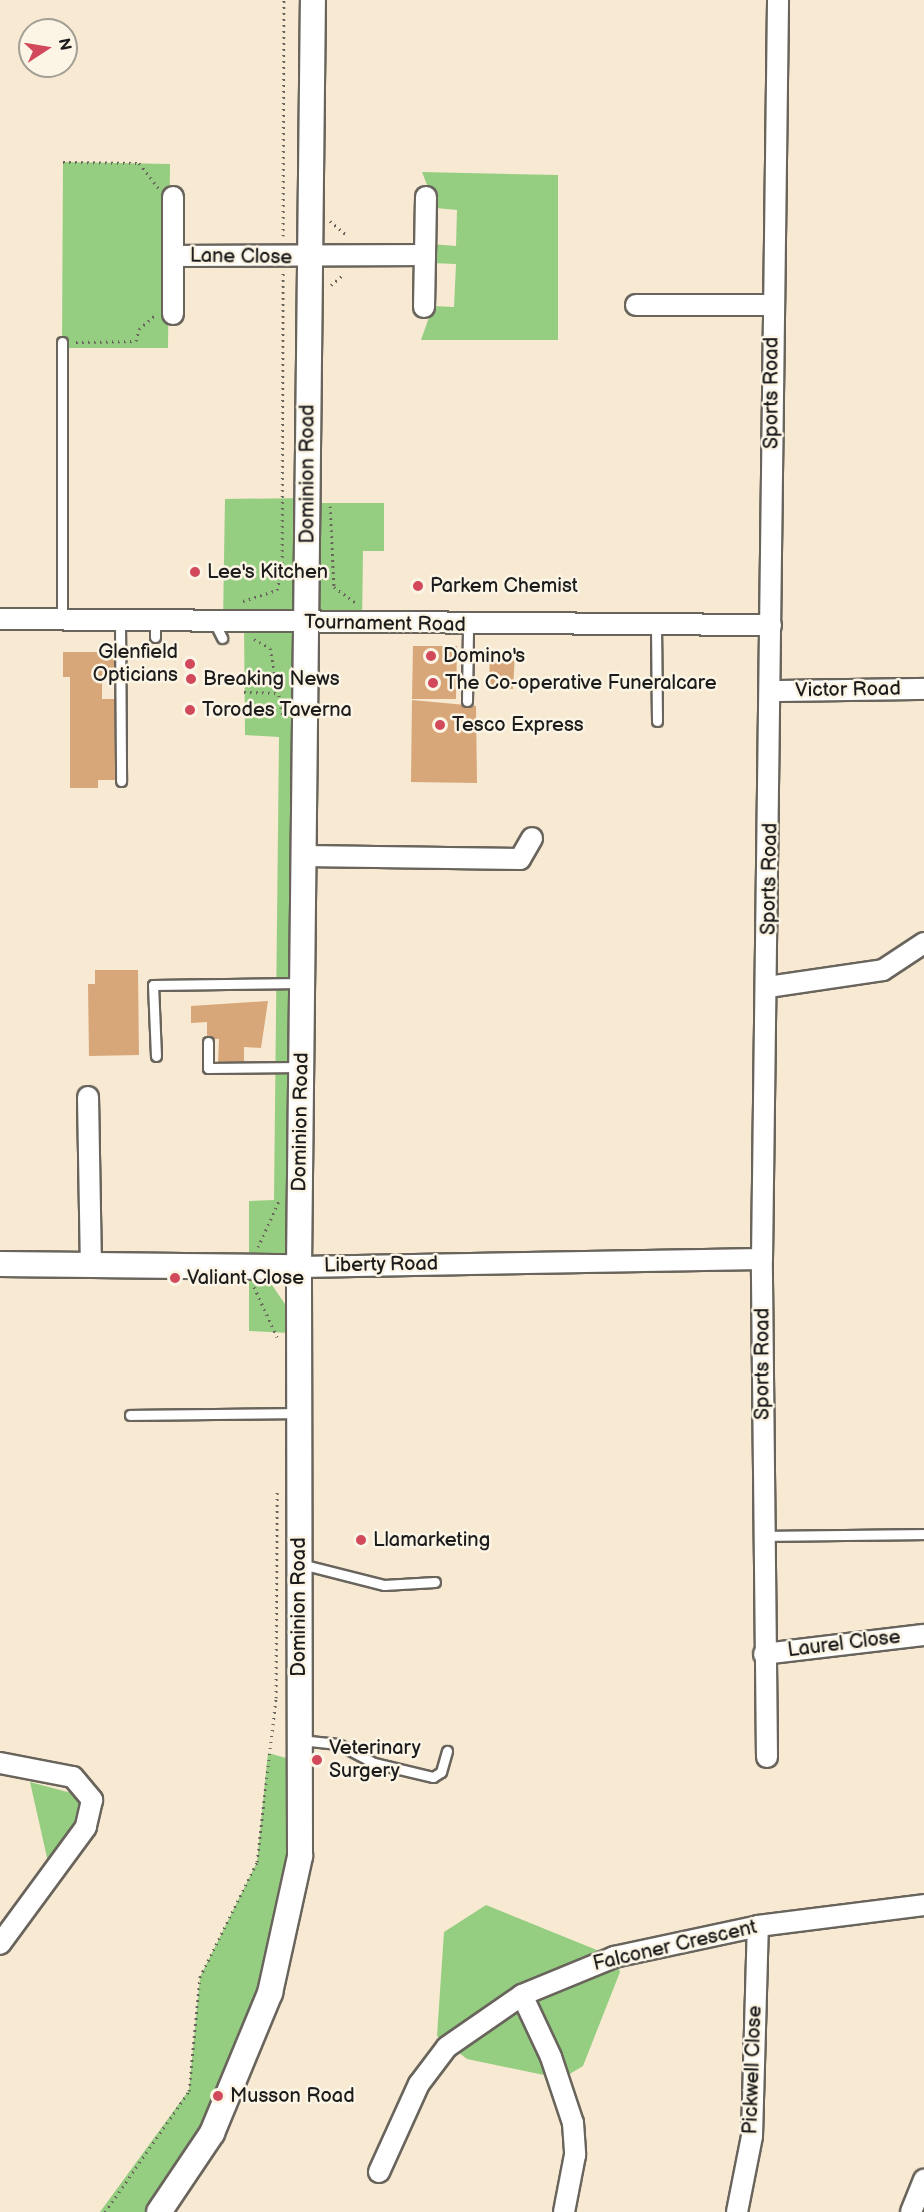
<!DOCTYPE html>
<html>
<head>
<meta charset="utf-8">
<style>
  body { margin:0 }
  #map { position:relative; width:924px; height:2212px; overflow:hidden; background:#f7e9d2; font-family:"Balsamiq Sans",sans-serif }
  div>[style] { position:absolute }
  [style*='--x'] { left:calc(var(--x)*1px); top:calc(var(--y)*1px); width:calc(var(--w)*1px); rotate:calc(var(--a)*1deg) }
  .green>* { inset:0; background:#95ce81 }
  .building>* { inset:0; background:#d7a77a }
  .path>* { height:3px; margin-top:-1.5px; transform-origin:0; background:repeating-linear-gradient(90deg,#69645c 0 1.5px,transparent 0 6px) }
  .roads { filter:drop-shadow(2px 0 #69645c) drop-shadow(-2px 0 #69645c) drop-shadow(0 2px #69645c) drop-shadow(0 -2px #69645c) }
  .service>* { height:9px; margin:-4.5px; padding:0 4.5px; transform-origin:4.5px; border-radius:4.5px; background:#fff }
  .minor>* { height:20px; margin:-10px; padding:0 10px; transform-origin:10px; border-radius:10px; background:#fff }
  .tertiary>* { height:24px; margin:-12px; padding:0 12px; transform-origin:12px; border-radius:12px; background:#fff }
  .dots>* { width:16px; height:16px; translate:-50% -50%; box-sizing:border-box; border:3px solid #fcf5e5; border-radius:50% }
  span { translate:-50% -50%; white-space:nowrap; text-align:center; line-height:1.15; -webkit-text-stroke:5px #fcf5e5; paint-order:stroke }
  .street-label { font-size:20px; color:#1c1c1c }
  .poi-label { font-size:20px; color:#1c1c1c }
  .left { translate:0 -50%; text-align:left }
  .right { translate:-100% -50%; text-align:right }
  .north { position:absolute; left:18px; top:18px; width:60px; height:60px; box-sizing:border-box; background:#fcf5e5; border:2px solid #a29e95; border-radius:50%; rotate:78deg; font-size:16px; font-weight:700; line-height:24px; text-align:center; color:#1c1c1c }
  .north::after { content:''; display:block; margin:auto; width:21px; height:27px; background:#d1495b; clip-path:polygon(50% 0,100% 100%,50% 72%,0 100%) }
</style>
</head>
<body>
<div id="map">
  <div class="green">
    <i style="clip-path:polygon(63px 162px,170px 164px,168px 348px,62px 348px)"></i>
    <i style="clip-path:polygon(422px 172px,558px 175px,558px 340px,421px 340px,433px 306px,454px 307px,456px 264px,431px 263px,431px 244px,456px 246px,457px 210px,436px 208px)"></i>
    <i style="clip-path:polygon(307px 498px,307px 503px,384px 503px,384px 551px,363px 551px,362px 624px,308px 622px,299px 1267px,263px 1272px,285px 1304px,290px 1333px,249px 1331px,249px 1201px,274px 1200px,279px 737px,245px 735px,244px 622px,223px 622px,225px 499px)"></i>
    <i style="clip-path:polygon(268px 1753px,301px 1762px,270px 1993px,159px 2212px,100px 2212px,189px 2090px,200px 1977px,257px 1862px)"></i>
    <i style="clip-path:polygon(30px 1782px,79px 1795px,79px 1821px,48px 1862px)"></i>
    <i style="clip-path:polygon(486px 1905px,614px 1957px,620px 1972px,583px 2066px,548px 2087px,544px 2075px,467px 2059px,437px 2036px,444px 1932px)"></i>
  </div>
  <div class="building">
    <i style="clip-path:polygon(413px 646px,457px 646px,456px 699px,412px 699px)"></i>
    <i style="clip-path:polygon(63px 652px,117px 652px,116px 677px,102px 677px,102px 699px,115px 699px,115px 780px,98px 780px,98px 788px,70px 788px,70px 677px,63px 677px)"></i>
    <i style="clip-path:polygon(490px 652px,515px 653px,513px 689px,489px 688px)"></i>
    <i style="clip-path:polygon(412px 700px,476px 706px,477px 783px,411px 782px)"></i>
    <i style="clip-path:polygon(95px 970px,138px 970px,139px 1055px,89px 1056px,88px 984px,95px 984px)"></i>
    <i style="clip-path:polygon(268px 1001px,261px 1048px,244px 1047px,244px 1063px,218px 1064px,219px 1039px,207px 1039px,207px 1022px,191px 1023px,191px 1006px)"></i>
  </div>
  <div class="path">
    <i style="--x:63;--y:162;--w:76;--a:0.8"></i>
    <i style="--x:139;--y:163;--w:33;--a:52"></i>
    <i style="--x:330;--y:221;--w:23;--a:40"></i>
    <i style="--x:283;--y:236;--w:236;--a:-89.8"></i>
    <i style="--x:331;--y:285;--w:17;--a:-40"></i>
    <i style="--x:76;--y:342;--w:60;--a:-1"></i>
    <i style="--x:136;--y:341;--w:12;--a:-76"></i>
    <i style="--x:139;--y:329;--w:23;--a:-41"></i>
    <i style="--x:330;--y:506;--w:81;--a:87.2"></i>
    <i style="--x:334;--y:587;--w:26;--a:36"></i>
    <i style="--x:243;--y:601;--w:36;--a:-18"></i>
    <i style="--x:277;--y:590;--w:22;--a:-77"></i>
    <i style="--x:282;--y:569;--w:296;--a:-89.8"></i>
    <i style="--x:254;--y:639;--w:18;--a:29"></i>
    <i style="--x:270;--y:648;--w:71;--a:79.5"></i>
    <i style="--x:244;--y:692;--w:36;--a:2"></i>
    <i style="--x:258;--y:1247;--w:51;--a:-65.5"></i>
    <i style="--x:254;--y:1287;--w:55;--a:65.3"></i>
    <i style="--x:105;--y:2212;--w:147;--a:-55.2"></i>
    <i style="--x:189;--y:2091;--w:115;--a:-84.5"></i>
    <i style="--x:200;--y:1977;--w:128;--a:-63.6"></i>
    <i style="--x:257;--y:1862;--w:165;--a:-83.4"></i>
    <i style="--x:276;--y:1698;--w:207;--a:-89.7"></i>
  </div>
  <div class="roads">
    <div class="service">
      <i style="--x:62;--y:342;--w:278;--a:90"></i>
      <i style="--x:120;--y:622;--w:159;--a:89.6"></i>
      <i style="--x:155;--y:622;--w:15;--a:90"></i>
      <i style="--x:214;--y:622;--w:18;--a:63"></i>
      <i style="--x:656;--y:625;--w:96;--a:89.4"></i>
      <i style="--x:467;--y:701;--w:76;--a:-89.2"></i>
      <i style="--x:208;--y:1042;--w:26;--a:90"></i>
      <i style="--x:208;--y:1068;--w:92;--a:-0.6"></i>
      <i style="--x:156;--y:1056;--w:71;--a:-92.4"></i>
      <i style="--x:153;--y:985;--w:148;--a:-0.8"></i>
      <i style="--x:130;--y:1415;--w:169;--a:-0.7"></i>
      <i style="--x:764;--y:1536;--w:160;--a:-0.7"></i>
      <i style="--x:301;--y:1564;--w:86;--a:14.2"></i>
      <i style="--x:384;--y:1585;--w:51;--a:-3.4"></i>
      <i style="--x:300;--y:1740;--w:38;--a:6"></i>
      <i style="--x:338;--y:1744;--w:41;--a:27.8"></i>
      <i style="--x:374;--y:1763;--w:61;--a:13.3"></i>
      <i style="--x:433;--y:1777;--w:9;--a:-32"></i>
      <i style="--x:441;--y:1772;--w:22;--a:-74"></i>
    </div>
    <div class="minor">
      <i style="--x:173;--y:256;--w:252;--a:-0.2"></i>
      <i style="--x:425;--y:255;--w:58;--a:-89"></i>
      <i style="--x:636;--y:305;--w:137;--a:0"></i>
      <i style="--x:424;--y:307;--w:52;--a:-88.9"></i>
      <i style="--x:173;--y:314;--w:117;--a:-90"></i>
      <i style="--x:0;--y:619;--w:771;--a:0.45"></i>
      <i style="--x:772;--y:691;--w:152;--a:-0.8"></i>
      <i style="--x:304;--y:856;--w:216;--a:0.8"></i>
      <i style="--x:520;--y:859;--w:24;--a:-60"></i>
      <i style="--x:768;--y:987;--w:116;--a:-8.4"></i>
      <i style="--x:883;--y:970;--w:49;--a:-33.4"></i>
      <i style="--x:88;--y:1097;--w:168;--a:89"></i>
      <i style="--x:299;--y:1267;--w:463;--a:-1"></i>
      <i style="--x:764;--y:1654;--w:161;--a:-6.8"></i>
      <i style="--x:767;--y:1757;--w:498;--a:-90.6"></i>
      <i style="--x:762;--y:1259;--w:1259;--a:-89.27"></i>
      <i style="--x:0;--y:1763;--w:74;--a:10.9"></i>
      <i style="--x:73;--y:1777;--w:30;--a:50"></i>
      <i style="--x:92;--y:1800;--w:28;--a:103"></i>
      <i style="--x:86;--y:1827;--w:145;--a:126.3"></i>
      <i style="--x:522;--y:1995;--w:68;--a:64.9"></i>
      <i style="--x:551;--y:2057;--w:70;--a:71.6"></i>
      <i style="--x:573;--y:2123;--w:32;--a:86"></i>
      <i style="--x:575;--y:2155;--w:58;--a:100.9"></i>
      <i style="--x:379;--y:2172;--w:97;--a:-65.6"></i>
      <i style="--x:419;--y:2084;--w:46;--a:-52.9"></i>
      <i style="--x:447;--y:2047;--w:91;--a:-34.7"></i>
      <i style="--x:522;--y:1995;--w:100;--a:-22.4"></i>
      <i style="--x:614;--y:1957;--w:147;--a:-12.1"></i>
      <i style="--x:758;--y:1926;--w:167;--a:-7.2"></i>
      <i style="--x:737;--y:2212;--w:77;--a:-78.8"></i>
      <i style="--x:752;--y:2136;--w:210;--a:-88.4"></i>
      <i style="--x:911;--y:2212;--w:35;--a:-68"></i>
    </div>
    <div class="tertiary">
      <i style="--x:0;--y:1264;--w:299;--a:0.6"></i>
      <i style="--x:159;--y:2212;--w:95;--a:-56.1"></i>
      <i style="--x:212;--y:2133;--w:152;--a:-67.5"></i>
      <i style="--x:270;--y:1993;--w:140;--a:-77.6"></i>
      <i style="--x:300;--y:1856;--w:589;--a:-90.1"></i>
      <i style="--x:299;--y:1267;--w:1267;--a:-89.37"></i>
    </div>
  </div>
  <div class="dots">
    <i style="left:195px;top:572px;background:#d1495b"></i>
    <i style="left:418px;top:586px;background:#d1495b"></i>
    <i style="left:431px;top:656px;background:#d1495b"></i>
    <i style="left:190px;top:664px;background:#d1495b"></i>
    <i style="left:191px;top:679px;background:#d1495b"></i>
    <i style="left:433px;top:683px;background:#d1495b"></i>
    <i style="left:190px;top:710px;background:#d1495b"></i>
    <i style="left:440px;top:725px;background:#d1495b"></i>
    <i style="left:175px;top:1278px;background:#d1495b"></i>
    <i style="left:361px;top:1540px;background:#d1495b"></i>
    <i style="left:317px;top:1760px;background:#d1495b"></i>
    <i style="left:218px;top:2096px;background:#d1495b"></i>
  </div>
  <div class="street-label">
    <span style="left:241px;top:257px;rotate:1deg">Lane Close</span>
    <span style="left:772px;top:393px;rotate:-90deg">Sports Road</span>
    <span style="left:308px;top:474px;rotate:-90deg">Dominion Road</span>
    <span style="left:385px;top:624px;rotate:1deg">Tournament Road</span>
    <span style="left:848px;top:690px;rotate:-1deg">Victor Road</span>
    <span style="left:770px;top:879px;rotate:-89deg">Sports Road</span>
    <span style="left:301px;top:1122px;rotate:-89deg">Dominion Road</span>
    <span style="left:381px;top:1265px;rotate:-1deg">Liberty Road</span>
    <span style="left:763px;top:1364px;rotate:-90deg">Sports Road</span>
    <span style="left:299px;top:1607px;rotate:-90deg">Dominion Road</span>
    <span style="left:844px;top:1644px;rotate:-7deg">Laurel Close</span>
    <span style="left:675px;top:1946px;rotate:-13deg">Falconer Crescent</span>
    <span style="left:753px;top:2070px;rotate:-88deg">Pickwell Close</span>
  </div>
  <div class="poi-label">
    <span class="left" style="left:207px;top:572px">Lee's Kitchen</span>
    <span class="left" style="left:430px;top:586px">Parkem Chemist</span>
    <span class="right" style="left:178px;top:664px">Glenfield<br>Opticians</span>
    <span class="left" style="left:443px;top:656px">Domino's</span>
    <span class="left" style="left:203px;top:679px">Breaking News</span>
    <span class="left" style="left:445px;top:683px">The Co-operative Funeralcare</span>
    <span class="left" style="left:202px;top:710px">Torodes Taverna</span>
    <span class="left" style="left:452px;top:725px">Tesco Express</span>
    <span class="left" style="left:187px;top:1278px">Valiant Close</span>
    <span class="left" style="left:373px;top:1540px">Llamarketing</span>
    <span class="left" style="left:329px;top:1760px">Veterinary<br>Surgery</span>
    <span class="left" style="left:230px;top:2096px">Musson Road</span>
  </div>
  <div class="north">N</div>
</div>
</body>
</html>
